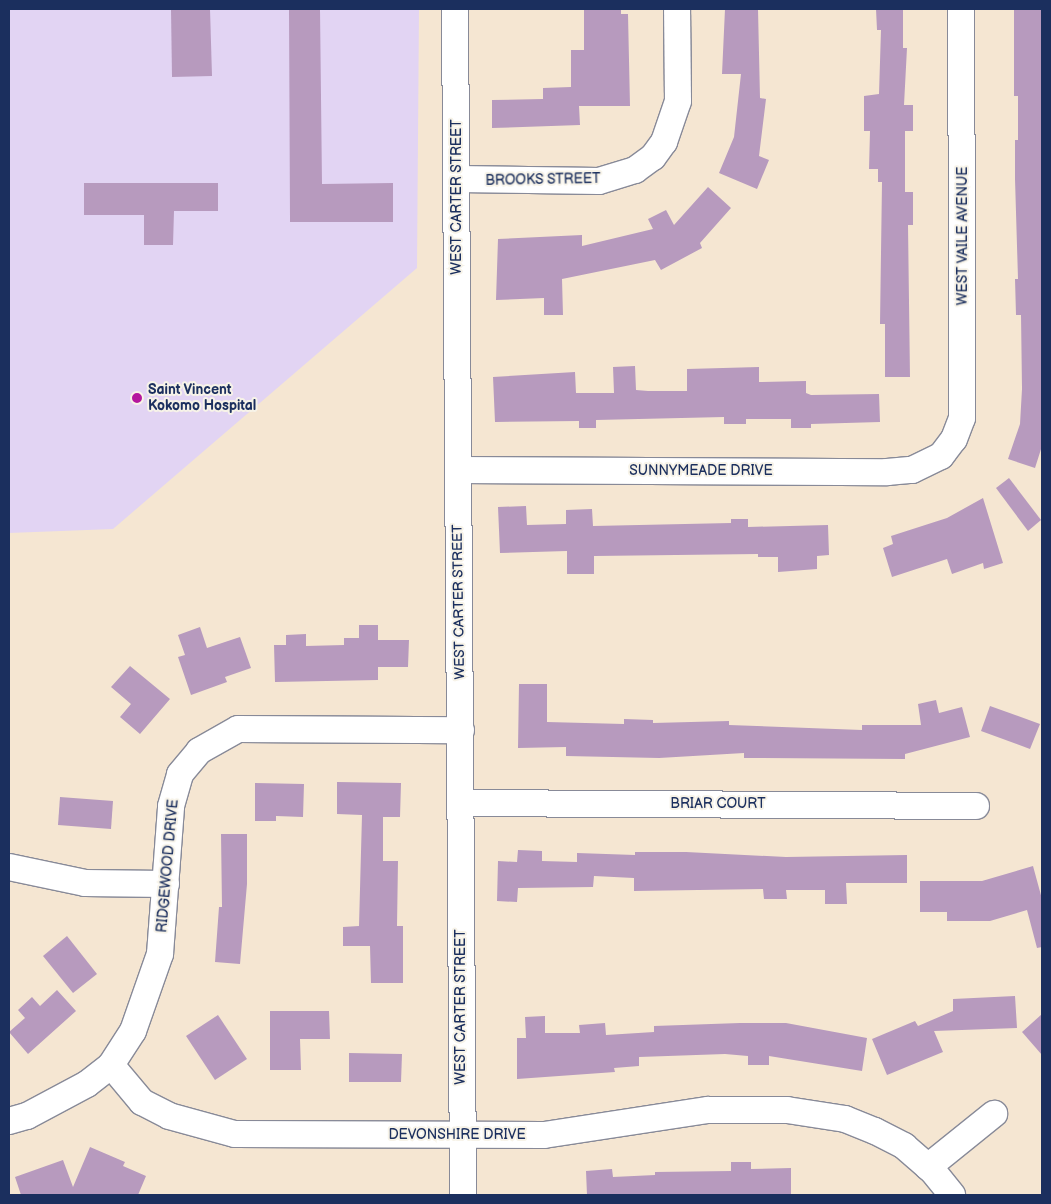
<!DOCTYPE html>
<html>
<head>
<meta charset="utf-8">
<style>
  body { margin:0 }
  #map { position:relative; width:1051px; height:1204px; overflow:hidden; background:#f5e6d2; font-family:"Balsamiq Sans",sans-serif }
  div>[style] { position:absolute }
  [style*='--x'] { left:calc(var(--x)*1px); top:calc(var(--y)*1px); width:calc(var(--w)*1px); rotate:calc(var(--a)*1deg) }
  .built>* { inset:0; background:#e2d4f3 }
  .building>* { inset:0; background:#b79abe }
  .roads { filter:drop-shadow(1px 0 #888a98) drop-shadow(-1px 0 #888a98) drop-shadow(0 1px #888a98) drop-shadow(0 -1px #888a98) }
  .minor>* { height:26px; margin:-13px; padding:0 13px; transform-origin:13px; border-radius:13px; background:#fff }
  .dots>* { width:14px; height:14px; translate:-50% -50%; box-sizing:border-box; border:2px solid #f7f3e8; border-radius:50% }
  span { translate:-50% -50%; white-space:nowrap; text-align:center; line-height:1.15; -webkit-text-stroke:4px #f7f3e8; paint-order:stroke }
  .street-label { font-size:14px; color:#1b2f5e }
  .poi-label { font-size:14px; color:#1b2f5e; font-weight:700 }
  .left { translate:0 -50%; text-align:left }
  .frame { position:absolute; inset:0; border:10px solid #1b2f5e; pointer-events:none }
</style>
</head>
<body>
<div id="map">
  <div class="built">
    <i style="clip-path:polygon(9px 9px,419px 9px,417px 268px,113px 529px,9px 533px)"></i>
  </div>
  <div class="building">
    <i style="clip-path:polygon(171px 9px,210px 9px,212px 76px,172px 77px)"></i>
    <i style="clip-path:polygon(289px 9px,320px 9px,322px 184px,393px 183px,393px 222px,290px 222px)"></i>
    <i style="clip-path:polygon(584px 9px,621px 9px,621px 14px,628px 14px,630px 106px,579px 106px,580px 125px,492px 128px,492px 100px,543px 99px,543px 88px,571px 87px,571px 50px,584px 50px)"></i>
    <i style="clip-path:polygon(725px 9px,758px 9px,760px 98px,766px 99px,759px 156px,769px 160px,757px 189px,719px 173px,734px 137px,741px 74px,722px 74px)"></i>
    <i style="clip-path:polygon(876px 9px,903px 9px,903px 48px,907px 48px,904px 105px,913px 105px,913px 131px,905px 131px,905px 192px,913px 192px,913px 225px,908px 225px,910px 377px,885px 377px,885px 324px,880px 324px,882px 182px,878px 182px,878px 169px,869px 169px,870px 131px,864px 131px,864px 96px,879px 94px,881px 30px,877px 30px)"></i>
    <i style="clip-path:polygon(1014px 9px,1042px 9px,1042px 446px,1035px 468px,1008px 459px,1020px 424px,1022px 389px,1021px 315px,1016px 315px,1015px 279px,1018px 279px,1015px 179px,1015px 140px,1018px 140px,1018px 96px,1014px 96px)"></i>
    <i style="clip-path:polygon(84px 183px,218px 183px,218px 211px,174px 211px,173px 245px,144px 245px,144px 215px,84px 215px)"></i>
    <i style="clip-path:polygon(708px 187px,731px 208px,700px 243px,702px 248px,661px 270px,655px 260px,562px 279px,563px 315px,544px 315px,544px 298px,496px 300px,498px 239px,582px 235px,582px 246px,653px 229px,648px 219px,666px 210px,674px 225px)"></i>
    <i style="clip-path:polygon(635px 366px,636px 390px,648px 391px,687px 391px,687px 369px,759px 367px,759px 382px,806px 381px,806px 393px,811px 395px,879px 394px,880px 422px,811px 424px,811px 428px,791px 428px,791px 419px,746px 419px,746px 424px,724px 424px,724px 417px,596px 420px,596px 428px,579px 428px,579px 421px,495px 422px,493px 377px,575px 372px,576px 393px,614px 393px,613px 367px)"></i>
    <i style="clip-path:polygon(1009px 478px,1041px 520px,1028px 531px,996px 488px)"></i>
    <i style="clip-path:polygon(983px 498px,1003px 563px,984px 569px,983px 563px,952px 574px,947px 559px,892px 577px,883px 548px,893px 544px,891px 536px,947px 518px)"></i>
    <i style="clip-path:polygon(526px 506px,527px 525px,566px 524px,566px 510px,592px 509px,593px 526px,731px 523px,731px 519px,748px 519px,748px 527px,828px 525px,829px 555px,817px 556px,817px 569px,778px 572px,778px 557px,758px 557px,758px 554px,594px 556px,594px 574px,567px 574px,567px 551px,500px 553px,498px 507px)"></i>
    <i style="clip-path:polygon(359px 625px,378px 625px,378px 640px,409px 640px,408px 667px,378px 667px,378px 680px,275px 682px,274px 645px,286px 645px,286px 635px,306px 634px,306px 646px,344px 645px,344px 638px,359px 638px)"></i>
    <i style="clip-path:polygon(200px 627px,207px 648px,240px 637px,251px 668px,225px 677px,227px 682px,191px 695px,178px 657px,185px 655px,178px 635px)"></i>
    <i style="clip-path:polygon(130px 666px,170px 699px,140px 734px,120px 717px,131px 704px,111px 687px)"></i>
    <i style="clip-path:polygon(519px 684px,547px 684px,547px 722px,624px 724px,624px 719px,653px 720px,653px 723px,729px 721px,729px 725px,862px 730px,862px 725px,921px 725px,918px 704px,936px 700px,939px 713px,962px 707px,970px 737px,905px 754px,905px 759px,744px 758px,744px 753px,659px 758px,566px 756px,566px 747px,518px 748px)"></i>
    <i style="clip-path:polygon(990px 706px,1040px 724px,1030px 749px,981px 731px)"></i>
    <i style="clip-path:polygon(337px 782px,401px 783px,400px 817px,383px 817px,383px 861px,398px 861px,397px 926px,403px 926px,403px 983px,371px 983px,370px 946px,343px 946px,343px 927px,359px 926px,362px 815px,337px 814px)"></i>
    <i style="clip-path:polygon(255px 783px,304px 784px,303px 817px,276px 816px,276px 821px,255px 821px)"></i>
    <i style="clip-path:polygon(60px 797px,113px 801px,111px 829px,58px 825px)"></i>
    <i style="clip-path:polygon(221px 834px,247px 834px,247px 884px,240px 964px,215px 962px,219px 907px,222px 907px)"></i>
    <i style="clip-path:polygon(518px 850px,542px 851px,542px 861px,577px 862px,577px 853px,635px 855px,635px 852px,686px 852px,786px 857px,907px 855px,907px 883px,846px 883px,847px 904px,825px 904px,825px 890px,786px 890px,787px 899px,764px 899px,763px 889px,634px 891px,634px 878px,594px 876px,593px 887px,518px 888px,517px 902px,497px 901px,498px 861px,517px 862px)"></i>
    <i style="clip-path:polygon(1033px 866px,1042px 899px,1042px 947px,1037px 948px,1027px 910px,990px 921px,947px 921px,947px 912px,920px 912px,920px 881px,982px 881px)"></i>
    <i style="clip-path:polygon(67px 936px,97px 974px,73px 993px,43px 956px)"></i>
    <i style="clip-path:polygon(57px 990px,76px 1011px,28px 1054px,9px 1032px,25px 1018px,18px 1010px,32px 997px,40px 1006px)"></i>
    <i style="clip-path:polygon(1015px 996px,1017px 1028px,934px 1031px,943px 1052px,887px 1075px,872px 1039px,915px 1021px,918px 1026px,953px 1011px,953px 999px)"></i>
    <i style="clip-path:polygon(270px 1011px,329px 1011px,330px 1039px,300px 1039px,301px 1070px,270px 1070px)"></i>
    <i style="clip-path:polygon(1042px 1014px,1042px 1055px,1022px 1032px)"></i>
    <i style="clip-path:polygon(218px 1015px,247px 1059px,215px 1080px,186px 1036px)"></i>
    <i style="clip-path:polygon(545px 1016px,545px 1033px,580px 1033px,579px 1025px,605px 1023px,606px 1035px,654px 1032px,654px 1026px,740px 1023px,786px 1023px,867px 1038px,862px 1071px,769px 1056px,769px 1065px,748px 1065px,748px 1056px,725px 1054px,639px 1057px,639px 1066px,614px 1068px,615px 1072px,517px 1079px,517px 1038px,526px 1038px,525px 1017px)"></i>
    <i style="clip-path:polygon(349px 1053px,402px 1054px,401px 1082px,349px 1082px)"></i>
    <i style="clip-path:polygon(90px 1147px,125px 1162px,123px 1166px,146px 1176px,138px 1195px,21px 1195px,15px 1177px,63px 1160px,73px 1187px)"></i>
    <i style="clip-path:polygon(731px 1162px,751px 1162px,751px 1169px,791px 1168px,791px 1195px,587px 1195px,586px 1171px,612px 1169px,613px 1177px,655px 1175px,655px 1172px,731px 1171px)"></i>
  </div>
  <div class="roads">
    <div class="minor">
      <i style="--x:455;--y:9;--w:1186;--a:89.61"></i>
      <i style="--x:458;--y:179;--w:141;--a:0.8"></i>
      <i style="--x:599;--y:181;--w:38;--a:-17"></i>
      <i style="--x:635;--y:170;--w:22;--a:-36"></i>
      <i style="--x:653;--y:157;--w:19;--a:-54"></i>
      <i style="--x:664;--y:142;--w:43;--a:-71.1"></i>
      <i style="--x:678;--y:101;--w:92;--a:-90.6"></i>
      <i style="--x:458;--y:470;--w:429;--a:0.3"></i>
      <i style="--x:887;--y:472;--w:25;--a:-5"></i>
      <i style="--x:912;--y:470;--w:32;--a:-26"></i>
      <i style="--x:941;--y:456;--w:21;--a:-53"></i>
      <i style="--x:954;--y:439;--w:22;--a:-69"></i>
      <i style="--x:962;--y:418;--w:409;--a:-90.1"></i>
      <i style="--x:460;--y:803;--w:516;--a:0.33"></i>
      <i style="--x:9;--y:867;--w:78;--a:11.9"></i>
      <i style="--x:85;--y:883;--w:81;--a:0.7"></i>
      <i style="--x:111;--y:1065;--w:48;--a:50"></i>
      <i style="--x:142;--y:1102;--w:30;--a:27"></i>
      <i style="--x:169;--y:1116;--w:68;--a:15.3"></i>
      <i style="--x:235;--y:1134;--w:309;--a:0.2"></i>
      <i style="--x:544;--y:1135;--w:166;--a:-8.7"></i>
      <i style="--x:708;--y:1110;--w:79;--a:0"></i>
      <i style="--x:787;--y:1110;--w:59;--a:8.8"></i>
      <i style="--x:845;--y:1119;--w:32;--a:22"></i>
      <i style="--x:875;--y:1131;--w:33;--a:27"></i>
      <i style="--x:904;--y:1146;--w:37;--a:41"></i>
      <i style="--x:932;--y:1170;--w:32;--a:51"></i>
      <i style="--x:9;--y:1121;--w:19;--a:-16"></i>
      <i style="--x:27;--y:1116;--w:68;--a:-28.1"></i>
      <i style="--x:87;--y:1084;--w:31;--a:-38"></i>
      <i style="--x:111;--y:1065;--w:40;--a:-57.1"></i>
      <i style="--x:133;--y:1031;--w:82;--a:-70.7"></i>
      <i style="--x:160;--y:954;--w:148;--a:-85.7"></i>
      <i style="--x:171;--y:806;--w:33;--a:-74"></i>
      <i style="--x:180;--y:774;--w:30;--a:-50"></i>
      <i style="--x:199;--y:751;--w:45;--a:-29.4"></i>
      <i style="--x:238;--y:729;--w:223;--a:0.3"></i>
      <i style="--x:928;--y:1167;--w:85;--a:-38.8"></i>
    </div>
  </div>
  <div class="dots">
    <i style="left:137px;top:398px;background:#b5179e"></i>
  </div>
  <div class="street-label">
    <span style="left:543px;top:180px;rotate:-1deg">BROOKS STREET</span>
    <span style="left:457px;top:197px;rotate:-90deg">WEST CARTER STREET</span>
    <span style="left:963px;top:236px;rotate:-90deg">WEST VAILE AVENUE</span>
    <span style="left:701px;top:471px">SUNNYMEADE DRIVE</span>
    <span style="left:459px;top:602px;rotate:-91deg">WEST CARTER STREET</span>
    <span style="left:718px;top:804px">BRIAR COURT</span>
    <span style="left:168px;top:866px;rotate:-85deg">RIDGEWOOD DRIVE</span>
    <span style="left:461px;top:1007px;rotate:-90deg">WEST CARTER STREET</span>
    <span style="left:457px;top:1135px">DEVONSHIRE DRIVE</span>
  </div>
  <div class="poi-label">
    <span class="left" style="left:148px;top:398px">Saint Vincent<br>Kokomo Hospital</span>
  </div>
  <div class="frame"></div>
</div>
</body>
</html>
